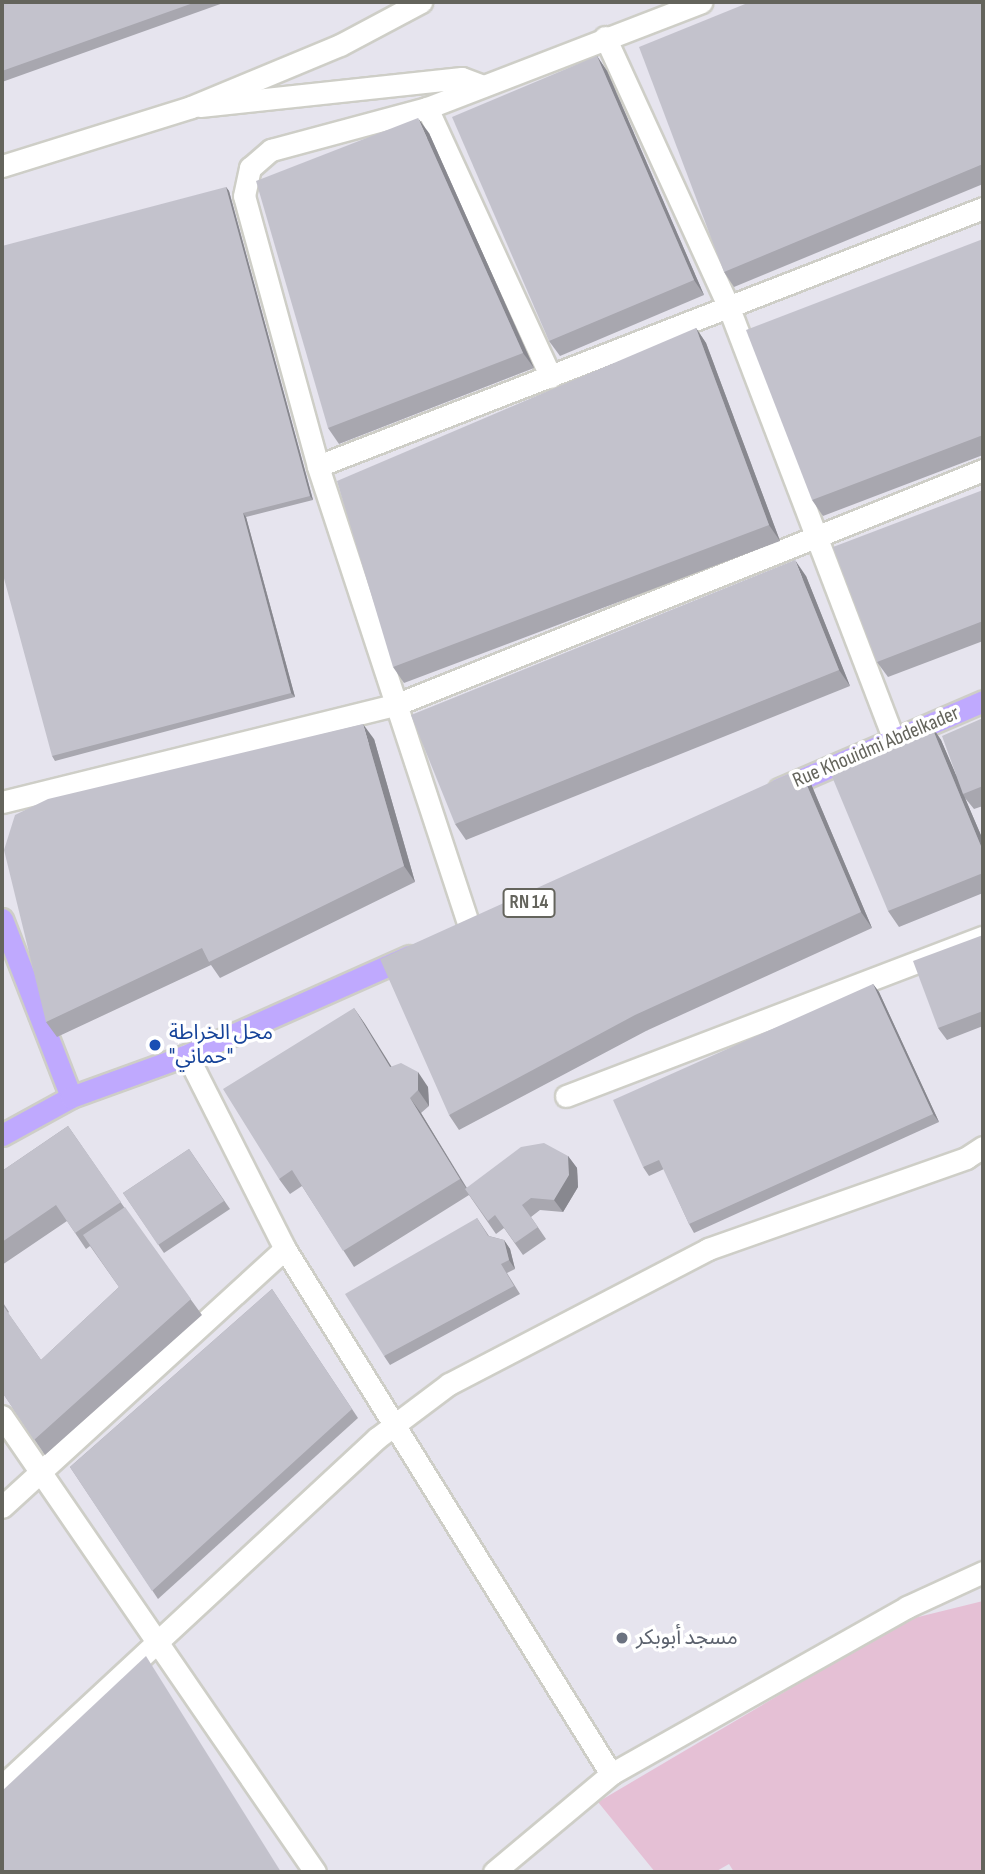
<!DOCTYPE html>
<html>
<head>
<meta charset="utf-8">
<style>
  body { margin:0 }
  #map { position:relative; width:985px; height:1874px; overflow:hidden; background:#e6e4ee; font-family:"Sofia Sans Condensed","Noto Sans Arabic",sans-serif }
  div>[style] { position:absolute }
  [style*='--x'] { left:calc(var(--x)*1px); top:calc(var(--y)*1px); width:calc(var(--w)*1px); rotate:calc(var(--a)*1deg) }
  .green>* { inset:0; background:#e5c0d5 }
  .roads { filter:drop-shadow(2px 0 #cecec7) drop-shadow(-2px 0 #cecec7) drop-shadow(0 2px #cecec7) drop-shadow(0 -2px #cecec7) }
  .minor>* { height:21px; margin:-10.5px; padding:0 10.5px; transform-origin:10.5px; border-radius:10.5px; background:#fff }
  .tertiary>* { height:21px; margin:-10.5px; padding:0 10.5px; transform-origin:10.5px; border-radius:10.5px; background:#fff }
  .primary>* { height:21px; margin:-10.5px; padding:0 10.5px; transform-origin:10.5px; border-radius:10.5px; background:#bfa9fe }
  .wall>* { inset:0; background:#a8a7af }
  .shaded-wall>* { inset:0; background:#88888f }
  .building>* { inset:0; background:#c3c2cc }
  .dots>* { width:19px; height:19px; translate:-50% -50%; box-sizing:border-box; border:4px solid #fff; border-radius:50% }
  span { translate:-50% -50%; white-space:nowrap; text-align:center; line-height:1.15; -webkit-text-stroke:7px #fff; paint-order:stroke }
  .shield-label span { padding:2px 5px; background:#fff; border:2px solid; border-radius:5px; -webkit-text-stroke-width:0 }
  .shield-label { font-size:19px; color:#64645c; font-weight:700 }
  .street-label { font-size:21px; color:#64645c }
  .transit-label { font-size:21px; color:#164399 }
  .left { translate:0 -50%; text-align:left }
  .worship-label { font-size:21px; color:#5b616d }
  .frame { position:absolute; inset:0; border:4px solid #64645c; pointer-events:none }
</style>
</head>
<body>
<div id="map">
  <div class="green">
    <i style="clip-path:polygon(983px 1601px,983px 1872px,734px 1872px,729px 1864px,715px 1872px,655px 1872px,598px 1802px,906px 1620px)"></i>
  </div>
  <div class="roads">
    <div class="minor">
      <i style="--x:605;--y:37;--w:298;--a:65.4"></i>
      <i style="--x:729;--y:308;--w:459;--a:69.1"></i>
      <i style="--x:200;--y:106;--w:263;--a:-6.1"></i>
      <i style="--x:462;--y:78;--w:22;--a:21"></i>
      <i style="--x:427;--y:108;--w:296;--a:65.3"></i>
      <i style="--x:318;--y:466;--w:713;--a:-21.2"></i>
      <i style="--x:2;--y:802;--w:405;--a:-13.9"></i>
      <i style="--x:395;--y:705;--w:633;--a:-21.78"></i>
      <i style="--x:470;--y:929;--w:487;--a:-108.2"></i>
      <i style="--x:318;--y:466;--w:280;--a:-105.3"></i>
      <i style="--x:244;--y:196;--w:29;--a:-78"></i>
      <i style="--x:250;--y:168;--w:28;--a:-41"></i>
      <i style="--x:271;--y:150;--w:162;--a:-15.1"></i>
      <i style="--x:427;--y:108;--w:294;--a:-21.1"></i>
      <i style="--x:187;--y:1055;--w:217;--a:63.2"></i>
      <i style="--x:285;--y:1249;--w:618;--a:58.16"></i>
      <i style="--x:566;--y:1096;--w:446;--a:-20.9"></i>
      <i style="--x:2;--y:1416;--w:553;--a:55.53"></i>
      <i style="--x:2;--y:1507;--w:383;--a:-42.4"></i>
      <i style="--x:2;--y:1786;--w:512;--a:-42.86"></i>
      <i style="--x:377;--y:1438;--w:90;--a:-36.9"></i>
      <i style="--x:449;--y:1384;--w:292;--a:-27.5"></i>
      <i style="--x:708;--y:1249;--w:274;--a:-19.4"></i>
      <i style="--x:966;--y:1158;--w:20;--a:-33"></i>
      <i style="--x:494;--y:1872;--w:153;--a:-39.9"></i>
      <i style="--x:611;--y:1774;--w:340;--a:-29.4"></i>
      <i style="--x:907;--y:1607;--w:84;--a:-24.7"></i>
    </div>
    <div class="tertiary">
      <i style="--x:2;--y:166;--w:198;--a:-17.3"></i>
      <i style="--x:191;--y:107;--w:161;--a:-22.6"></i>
      <i style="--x:340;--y:45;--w:92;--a:-28"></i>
    </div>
    <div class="primary">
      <i style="--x:779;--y:789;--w:222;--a:-23.3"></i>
      <i style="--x:2;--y:919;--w:191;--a:68.8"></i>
      <i style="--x:2;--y:1135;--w:79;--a:-28.8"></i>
      <i style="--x:71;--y:1097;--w:123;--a:-19.9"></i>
      <i style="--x:187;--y:1055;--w:243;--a:-24"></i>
    </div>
  </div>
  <div class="wall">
    <i style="clip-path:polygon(2px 2px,226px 2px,2px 82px)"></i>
    <i style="clip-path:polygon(983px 2px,983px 184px,734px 287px,724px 272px)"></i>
    <i style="clip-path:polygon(597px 56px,607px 71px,704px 295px,560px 356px,549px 341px)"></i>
    <i style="clip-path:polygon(429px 133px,534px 368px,339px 444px,328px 428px)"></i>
    <i style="clip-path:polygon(226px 187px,229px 191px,313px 500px,246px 517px,295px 697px,55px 761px,52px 756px)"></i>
    <i style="clip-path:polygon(983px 239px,983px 455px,823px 516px,812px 500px)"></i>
    <i style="clip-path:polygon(696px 328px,706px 343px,780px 541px,404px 683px,393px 667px)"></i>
    <i style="clip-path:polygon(983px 490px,983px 641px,888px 677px,877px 662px)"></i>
    <i style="clip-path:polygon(806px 576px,850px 686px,466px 840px,455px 824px)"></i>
    <i style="clip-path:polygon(983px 718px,983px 806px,974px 809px,965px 798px,983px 840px,983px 893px,899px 927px,888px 911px,931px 725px,941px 740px,956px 776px)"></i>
    <i style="clip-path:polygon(374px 739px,415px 882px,220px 978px,211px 965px,57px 1037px,46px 1022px)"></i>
    <i style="clip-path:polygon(811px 784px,872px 928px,646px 1031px,459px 1130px,449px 1115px)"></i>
    <i style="clip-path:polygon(983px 935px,983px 1026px,947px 1040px,938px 1028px)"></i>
    <i style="clip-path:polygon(873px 984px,879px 992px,939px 1122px,694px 1233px,689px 1224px,664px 1169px,649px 1176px,643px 1167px)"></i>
    <i style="clip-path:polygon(354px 1008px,391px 1067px,428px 1087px,429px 1106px,421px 1113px,467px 1188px,568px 1156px,577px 1168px,578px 1187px,563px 1212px,540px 1210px,531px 1217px,546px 1239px,523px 1255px,504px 1228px,496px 1234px,469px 1195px,354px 1267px,302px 1186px,290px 1194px,279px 1179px)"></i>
    <i style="clip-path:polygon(68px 1126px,124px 1207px,202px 1315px,45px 1455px,2px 1392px,2px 1301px,9px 1312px,8px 1313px,41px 1360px,119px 1287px,90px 1246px,86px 1249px,67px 1221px,2px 1265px,2px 1171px)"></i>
    <i style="clip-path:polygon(189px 1149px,230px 1209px,164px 1253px,123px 1193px)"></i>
    <i style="clip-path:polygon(477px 1218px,489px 1236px,504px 1240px,510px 1249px,515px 1269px,507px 1273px,520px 1294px,390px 1365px,384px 1356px)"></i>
    <i style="clip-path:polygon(272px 1289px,358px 1418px,158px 1599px,70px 1467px)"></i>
  </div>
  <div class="shaded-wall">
    <i style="clip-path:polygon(597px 56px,607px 71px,704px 295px,694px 280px)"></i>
    <i style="clip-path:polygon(418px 118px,429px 133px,534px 368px,523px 353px)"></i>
    <i style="clip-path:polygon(226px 187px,229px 191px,313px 500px,310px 496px)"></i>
    <i style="clip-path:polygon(696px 328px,706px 343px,780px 541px,769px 525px)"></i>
    <i style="clip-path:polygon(243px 513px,246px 517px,295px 697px,291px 693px)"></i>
    <i style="clip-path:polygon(795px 560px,806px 576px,850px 686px,839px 670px)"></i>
    <i style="clip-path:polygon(363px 724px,374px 739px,415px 882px,404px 866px)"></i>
    <i style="clip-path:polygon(931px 725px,941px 740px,964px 793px,963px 794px,965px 798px,983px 840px,983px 851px)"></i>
    <i style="clip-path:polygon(800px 769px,811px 784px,872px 928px,861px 912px)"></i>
    <i style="clip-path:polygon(873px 984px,879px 992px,939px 1122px,933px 1114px)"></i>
    <i style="clip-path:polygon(354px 1008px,365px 1024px,401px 1082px,390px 1067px)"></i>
    <i style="clip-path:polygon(418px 1072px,428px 1087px,429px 1106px,418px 1090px)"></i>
    <i style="clip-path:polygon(410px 1098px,421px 1113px,470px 1194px,460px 1179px)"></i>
    <i style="clip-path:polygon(568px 1156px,577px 1168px,578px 1187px,563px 1212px,554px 1200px)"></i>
    <i style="clip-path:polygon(504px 1240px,510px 1249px,515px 1269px,509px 1260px)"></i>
  </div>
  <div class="building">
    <i style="clip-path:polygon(2px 2px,196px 2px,2px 71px)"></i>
    <i style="clip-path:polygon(750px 2px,983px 2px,983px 164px,724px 272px,639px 47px)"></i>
    <i style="clip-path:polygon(597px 56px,694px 280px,549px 341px,452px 117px)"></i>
    <i style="clip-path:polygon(418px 118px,523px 353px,328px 428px,256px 181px)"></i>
    <i style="clip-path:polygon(226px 187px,310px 496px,243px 513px,291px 693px,52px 756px,2px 571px,2px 246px)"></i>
    <i style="clip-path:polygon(983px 239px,983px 435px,812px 500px,746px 330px)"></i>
    <i style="clip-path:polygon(696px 328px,769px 525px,393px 667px,337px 481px)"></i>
    <i style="clip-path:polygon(983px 490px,983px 621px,877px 662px,833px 547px)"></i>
    <i style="clip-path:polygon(795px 560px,839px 670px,455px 824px,411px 715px)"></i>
    <i style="clip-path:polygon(983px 718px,983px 786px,963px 794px,942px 736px)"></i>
    <i style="clip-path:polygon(363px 724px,404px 866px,209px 962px,202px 948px,46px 1022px,4px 850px,15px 815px,48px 799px)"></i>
    <i style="clip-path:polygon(931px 725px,983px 851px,983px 873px,888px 911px,828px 767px)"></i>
    <i style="clip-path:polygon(800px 769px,861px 912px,635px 1015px,449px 1115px,380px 959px)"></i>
    <i style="clip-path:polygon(983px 935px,983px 1011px,938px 1028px,913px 961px)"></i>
    <i style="clip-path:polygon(873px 984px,933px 1114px,689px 1224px,659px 1160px,643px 1167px,613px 1100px)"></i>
    <i style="clip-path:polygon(354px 1008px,390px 1067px,401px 1063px,418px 1072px,418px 1090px,410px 1098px,460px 1179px,343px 1251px,292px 1170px,279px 1179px,223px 1089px)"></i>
    <i style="clip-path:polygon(68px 1126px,121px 1202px,75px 1233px,56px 1205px,2px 1242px,2px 1171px)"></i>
    <i style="clip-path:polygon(544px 1143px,568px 1156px,569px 1175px,554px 1200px,531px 1198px,522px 1205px,538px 1227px,515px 1243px,495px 1215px,488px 1221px,465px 1189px,521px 1147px)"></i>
    <i style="clip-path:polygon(189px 1149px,224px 1201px,158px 1245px,123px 1193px)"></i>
    <i style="clip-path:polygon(125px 1207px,191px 1299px,34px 1440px,2px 1392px,2px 1304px,41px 1360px,119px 1287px,83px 1235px)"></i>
    <i style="clip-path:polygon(477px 1218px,488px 1236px,504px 1240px,509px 1260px,501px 1264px,514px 1286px,384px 1356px,345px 1294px)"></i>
    <i style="clip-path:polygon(272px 1289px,352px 1409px,152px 1591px,70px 1467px)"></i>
    <i style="clip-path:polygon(146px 1656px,281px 1872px,2px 1872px,2px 1791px)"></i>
  </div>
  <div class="dots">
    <i style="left:155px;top:1045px;background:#1a4fb4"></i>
    <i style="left:622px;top:1638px;background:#6b7280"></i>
  </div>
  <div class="shield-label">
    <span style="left:529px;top:903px">RN 14</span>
  </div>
  <div class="street-label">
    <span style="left:876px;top:747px;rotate:-23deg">Rue Khouidmi Abdelkader</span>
  </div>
  <div class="transit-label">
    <span class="left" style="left:169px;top:1045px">محل الخراطة<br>"حماني"</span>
  </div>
  <div class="worship-label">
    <span class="left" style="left:636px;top:1638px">مسجد أبوبكر</span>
  </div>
  <div class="frame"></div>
</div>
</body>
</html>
